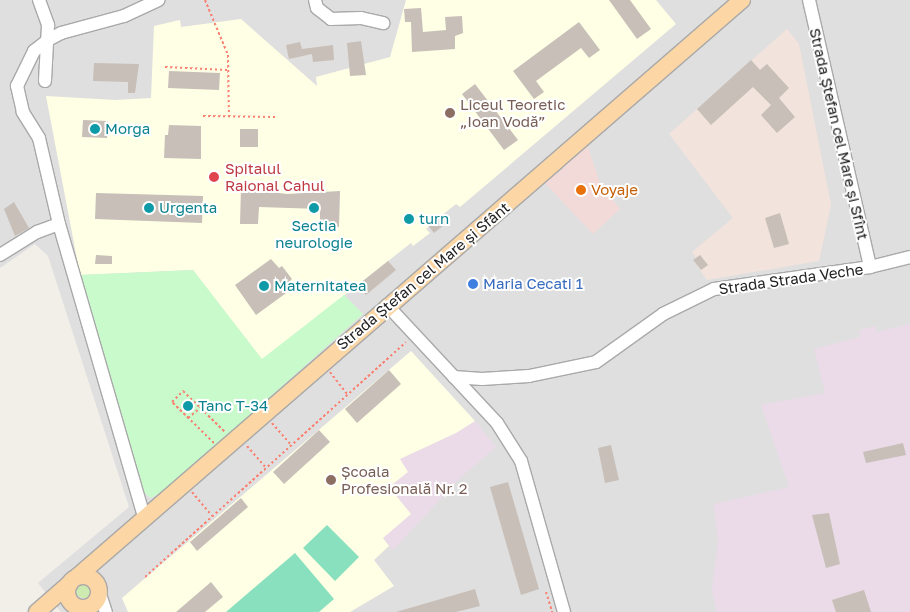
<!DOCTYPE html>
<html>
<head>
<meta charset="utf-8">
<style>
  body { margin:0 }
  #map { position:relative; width:910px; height:612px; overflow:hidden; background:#f2efe9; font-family:"Golos Text",sans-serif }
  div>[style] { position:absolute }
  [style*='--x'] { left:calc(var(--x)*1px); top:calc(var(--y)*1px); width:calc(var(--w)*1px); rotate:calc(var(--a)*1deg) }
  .residential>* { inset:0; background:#e0dfdf }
  .commercial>* { inset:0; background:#f2dad9 }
  .industrial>* { inset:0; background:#ebdbe8 }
  .education>* { inset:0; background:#ffffe5 }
  .military>* { inset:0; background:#f3e3dd }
  .grass>* { inset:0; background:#cdebb0 }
  .round { border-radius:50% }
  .park>* { inset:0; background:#c8facc }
  .pitch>* { inset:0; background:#88e0be }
  .building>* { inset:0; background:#c7bfb8 }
  .path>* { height:2px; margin-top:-1px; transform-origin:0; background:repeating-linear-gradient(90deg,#fa8072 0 2.5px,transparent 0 5px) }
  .roads { filter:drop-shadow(1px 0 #a9a9a9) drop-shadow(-1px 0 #a9a9a9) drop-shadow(0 1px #a9a9a9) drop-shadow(0 -1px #a9a9a9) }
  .minor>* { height:12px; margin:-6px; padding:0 6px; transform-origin:6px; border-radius:6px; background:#fff }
  .major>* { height:16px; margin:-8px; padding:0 8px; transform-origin:8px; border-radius:8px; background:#fcd6a4 }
  .major>.ring { margin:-8px; padding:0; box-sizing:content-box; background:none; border:16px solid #fcd6a4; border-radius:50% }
  .dots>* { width:14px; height:14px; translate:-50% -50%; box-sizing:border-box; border:2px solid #fff; border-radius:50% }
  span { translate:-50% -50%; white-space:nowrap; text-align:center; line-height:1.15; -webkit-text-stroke:4px #fff; paint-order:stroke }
  .education-label { font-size:15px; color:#785e54 }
  .left { translate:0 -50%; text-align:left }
  .culture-label { font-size:15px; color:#0d838f }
  .street-label { font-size:15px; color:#222 }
  .health-label { font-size:15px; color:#be3a42 }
  .food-label { font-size:15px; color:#c56008 }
  .shop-label { font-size:15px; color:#366cbe }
</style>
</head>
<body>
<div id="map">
  <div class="residential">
    <i style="clip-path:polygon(0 0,910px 0,910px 612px,61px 612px,38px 583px,129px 507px,48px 256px,35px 244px,0 268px)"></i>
  </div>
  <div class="commercial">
    <i style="clip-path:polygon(587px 144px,600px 183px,620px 209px,593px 234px,543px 181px)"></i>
  </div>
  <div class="industrial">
    <i style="clip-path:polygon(910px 324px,910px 612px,717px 612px,712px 591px,718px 542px,714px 504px,789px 487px,761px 405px,825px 393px,814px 349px,860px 337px,859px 330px,875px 326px,877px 332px)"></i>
    <i style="clip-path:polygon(475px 421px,496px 447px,459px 479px,393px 550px,382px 538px,411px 514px,389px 487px,399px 459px,456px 433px)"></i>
  </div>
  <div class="education">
    <i style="clip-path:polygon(406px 0,656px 0,676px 24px,460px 207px,456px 204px,436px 220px,426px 229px,430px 233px,413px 246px,411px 243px,262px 360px,193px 270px,80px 275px,46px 96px,115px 100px,151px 98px,154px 26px,180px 20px,181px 27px,241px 19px,317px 86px,316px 77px,390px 57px)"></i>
    <i style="clip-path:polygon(411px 351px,475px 421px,456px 433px,400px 459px,408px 472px,389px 487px,411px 514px,383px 538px,389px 546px,374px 560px,394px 586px,350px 612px,128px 612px,122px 598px)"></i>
  </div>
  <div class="military">
    <i style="clip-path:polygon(787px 29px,799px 44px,831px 205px,819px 261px,707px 280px,693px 260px,696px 258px,692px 252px,733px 218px,669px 134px)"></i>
  </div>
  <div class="grass">
    <i class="round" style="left:76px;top:582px;width:16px;height:16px"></i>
  </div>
  <div class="park">
    <i style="clip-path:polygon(193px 270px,262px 359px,344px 295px,363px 314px,167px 489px,151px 498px,143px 492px,80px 275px)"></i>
  </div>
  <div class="pitch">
    <i style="clip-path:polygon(327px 525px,359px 557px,335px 581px,303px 548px)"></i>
    <i style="clip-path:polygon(295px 553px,334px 599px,319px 612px,226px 612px)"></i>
  </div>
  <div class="building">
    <i style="clip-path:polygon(609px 0,630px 0,651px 29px,637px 39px)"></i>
    <i style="clip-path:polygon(421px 8px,423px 32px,446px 30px,445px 17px,462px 16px,463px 33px,455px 36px,455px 49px,412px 52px,411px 22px,405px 22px,404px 9px)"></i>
    <i style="clip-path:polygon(579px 22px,600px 50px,589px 58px,581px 48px,536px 81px,544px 92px,534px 99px,513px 71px)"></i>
    <i style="clip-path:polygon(361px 41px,366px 75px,350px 76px,347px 43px)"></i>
    <i style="clip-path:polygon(300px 42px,302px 49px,333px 45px,334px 60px,313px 62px,312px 54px,289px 59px,286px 45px)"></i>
    <i style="clip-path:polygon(751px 60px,760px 70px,767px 64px,789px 88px,779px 98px,795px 117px,777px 133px,761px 115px,771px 105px,753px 87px,711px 125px,697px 109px)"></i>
    <i style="clip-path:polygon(94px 63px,139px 64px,135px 93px,128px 93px,128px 82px,93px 81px)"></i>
    <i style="clip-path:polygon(169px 71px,220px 73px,219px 90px,168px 88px)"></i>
    <i style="clip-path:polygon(475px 84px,518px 140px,504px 150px,462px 94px)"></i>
    <i style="clip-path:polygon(83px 120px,108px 121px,107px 138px,82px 137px)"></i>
    <i style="clip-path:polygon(169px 125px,201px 126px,201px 159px,164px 158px,165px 135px,168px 135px)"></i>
    <i style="clip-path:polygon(240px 129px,258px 129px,258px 147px,240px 147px)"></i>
    <i style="clip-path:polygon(241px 188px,287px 194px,340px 191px,339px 227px,320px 226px,320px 209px,259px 207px,258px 224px,240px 224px)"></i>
    <i style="clip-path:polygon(96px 193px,203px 196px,202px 223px,95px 219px)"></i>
    <i style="clip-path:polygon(14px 202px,29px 228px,15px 236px,4px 209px)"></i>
    <i style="clip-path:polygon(780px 213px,789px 244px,774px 248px,765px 218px)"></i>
    <i style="clip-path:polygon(443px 214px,448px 222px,434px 233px,427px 224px)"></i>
    <i style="clip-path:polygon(96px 255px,112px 256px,112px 264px,95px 264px)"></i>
    <i style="clip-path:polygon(700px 255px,708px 265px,701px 270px,693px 260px)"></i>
    <i style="clip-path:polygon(271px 259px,279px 268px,282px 266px,292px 279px,289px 282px,293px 288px,256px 315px,235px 285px)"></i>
    <i style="clip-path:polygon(388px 261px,396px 270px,366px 295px,358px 285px)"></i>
    <i style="clip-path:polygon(389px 370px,401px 384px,357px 423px,345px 409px)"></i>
    <i style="clip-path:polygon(319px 430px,330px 442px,284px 484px,273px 472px)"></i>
    <i style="clip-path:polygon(903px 443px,906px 455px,866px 463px,863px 452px)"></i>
    <i style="clip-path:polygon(611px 445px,619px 480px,605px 483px,598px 448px)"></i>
    <i style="clip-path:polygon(508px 482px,539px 589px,521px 595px,490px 487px)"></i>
    <i style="clip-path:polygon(241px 498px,248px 507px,197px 551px,190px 542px)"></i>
    <i style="clip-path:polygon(829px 513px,840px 564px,826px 568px,812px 515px)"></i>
    <i style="clip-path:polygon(211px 582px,223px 597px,205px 612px,176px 612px)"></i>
    <i style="clip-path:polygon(475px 589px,480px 606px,456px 612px,396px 612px)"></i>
    <i style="clip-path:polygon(864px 590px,871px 612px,836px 612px,832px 600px)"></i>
  </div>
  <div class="path">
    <i style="--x:205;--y:0;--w:60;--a:67.3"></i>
    <i style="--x:228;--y:55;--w:63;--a:89.1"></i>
    <i style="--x:165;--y:67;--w:62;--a:2.8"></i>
    <i style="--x:203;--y:116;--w:72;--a:0.8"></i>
    <i style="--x:330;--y:372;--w:28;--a:52"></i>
    <i style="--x:188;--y:418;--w:16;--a:-40"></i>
    <i style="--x:272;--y:423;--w:29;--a:49"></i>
    <i style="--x:214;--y:443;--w:59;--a:-135.7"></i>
    <i style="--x:172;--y:402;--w:16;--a:-45"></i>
    <i style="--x:183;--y:391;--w:59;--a:44.3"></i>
    <i style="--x:247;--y:446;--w:28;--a:49"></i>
    <i style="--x:192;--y:492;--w:31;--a:50"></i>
    <i style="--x:145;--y:577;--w:351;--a:-42"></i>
    <i style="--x:546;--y:592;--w:21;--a:73"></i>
  </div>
  <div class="roads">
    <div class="minor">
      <i style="--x:39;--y:0;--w:27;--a:70"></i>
      <i style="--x:48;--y:25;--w:56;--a:93.1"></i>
      <i style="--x:315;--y:0;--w:8;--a:76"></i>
      <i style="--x:317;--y:8;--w:18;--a:38"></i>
      <i style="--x:331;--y:19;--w:30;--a:-2"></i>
      <i style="--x:361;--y:18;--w:23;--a:13"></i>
      <i style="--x:809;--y:0;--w:274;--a:77.1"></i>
      <i style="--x:0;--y:255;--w:44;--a:-31.9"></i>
      <i style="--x:37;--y:232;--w:23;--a:-20"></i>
      <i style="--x:387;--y:305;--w:161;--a:47"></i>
      <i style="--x:497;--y:423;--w:45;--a:57.7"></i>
      <i style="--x:521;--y:461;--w:157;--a:74.1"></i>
      <i style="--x:454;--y:377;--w:28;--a:4"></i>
      <i style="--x:482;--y:379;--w:47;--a:-3.7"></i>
      <i style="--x:529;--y:376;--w:68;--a:-11.8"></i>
      <i style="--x:596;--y:362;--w:82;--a:-35.6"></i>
      <i style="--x:663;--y:314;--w:57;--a:-26.1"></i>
      <i style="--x:714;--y:289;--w:158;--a:-8"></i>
      <i style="--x:870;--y:267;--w:41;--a:-14"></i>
      <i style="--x:145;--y:520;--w:308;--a:-106.2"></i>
      <i style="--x:59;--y:224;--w:88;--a:-103.1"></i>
      <i style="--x:39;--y:138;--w:31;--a:-122"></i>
      <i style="--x:23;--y:112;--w:27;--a:-103"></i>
      <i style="--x:17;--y:86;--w:39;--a:-64"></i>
      <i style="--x:34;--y:51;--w:18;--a:-38"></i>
      <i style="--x:48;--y:40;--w:15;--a:-28"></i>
      <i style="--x:61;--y:33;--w:65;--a:-15.1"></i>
      <i style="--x:124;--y:16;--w:38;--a:-25"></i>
      <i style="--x:99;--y:591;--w:22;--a:72"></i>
      <i style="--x:85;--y:608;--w:6;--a:45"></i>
    </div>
    <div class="major">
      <i class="ring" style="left:67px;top:576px;width:16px;height:16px"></i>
      <i style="--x:78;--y:576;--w:879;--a:-40.94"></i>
      <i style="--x:37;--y:612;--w:43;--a:-41.2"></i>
    </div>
  </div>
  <div class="dots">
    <i style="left:450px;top:113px;background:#8d6e63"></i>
    <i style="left:95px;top:129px;background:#0f9aa8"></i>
    <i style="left:214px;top:177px;background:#e0444e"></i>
    <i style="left:581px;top:190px;background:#e8710a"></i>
    <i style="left:149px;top:208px;background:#0f9aa8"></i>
    <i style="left:314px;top:208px;background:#0f9aa8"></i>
    <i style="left:409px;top:219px;background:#0f9aa8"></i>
    <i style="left:473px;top:284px;background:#3f7fe0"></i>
    <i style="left:264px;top:286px;background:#0f9aa8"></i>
    <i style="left:188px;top:406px;background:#0f9aa8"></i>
    <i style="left:331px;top:480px;background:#8d6e63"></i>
  </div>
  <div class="education-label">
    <span class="left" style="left:460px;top:113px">Liceul Teoretic<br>„Ioan Vodă”</span>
    <span class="left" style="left:341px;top:480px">Școala<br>Profesională Nr. 2</span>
  </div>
  <div class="culture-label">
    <span class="left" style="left:105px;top:129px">Morga</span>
    <span class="left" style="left:159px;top:208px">Urgenta</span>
    <span class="left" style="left:419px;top:219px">turn</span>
    <span style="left:314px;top:234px">Sectia<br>neurologie</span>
    <span class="left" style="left:274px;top:286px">Maternitatea</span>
    <span class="left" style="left:198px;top:406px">Tanc T-34</span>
  </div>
  <div class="street-label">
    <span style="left:839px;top:134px;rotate:77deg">Strada Ștefan cel Mare și Sfînt</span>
    <span style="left:423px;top:276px;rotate:-40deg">Strada Ștefan cel Mare și Sfânt</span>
    <span style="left:791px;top:279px;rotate:-8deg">Strada Strada Veche</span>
  </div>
  <div class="health-label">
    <span class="left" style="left:225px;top:177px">Spitalul<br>Raional Cahul</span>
  </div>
  <div class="food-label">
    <span class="left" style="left:591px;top:190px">Voyaje</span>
  </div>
  <div class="shop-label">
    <span class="left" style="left:483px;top:284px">Maria Cecati 1</span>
  </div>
</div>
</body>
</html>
